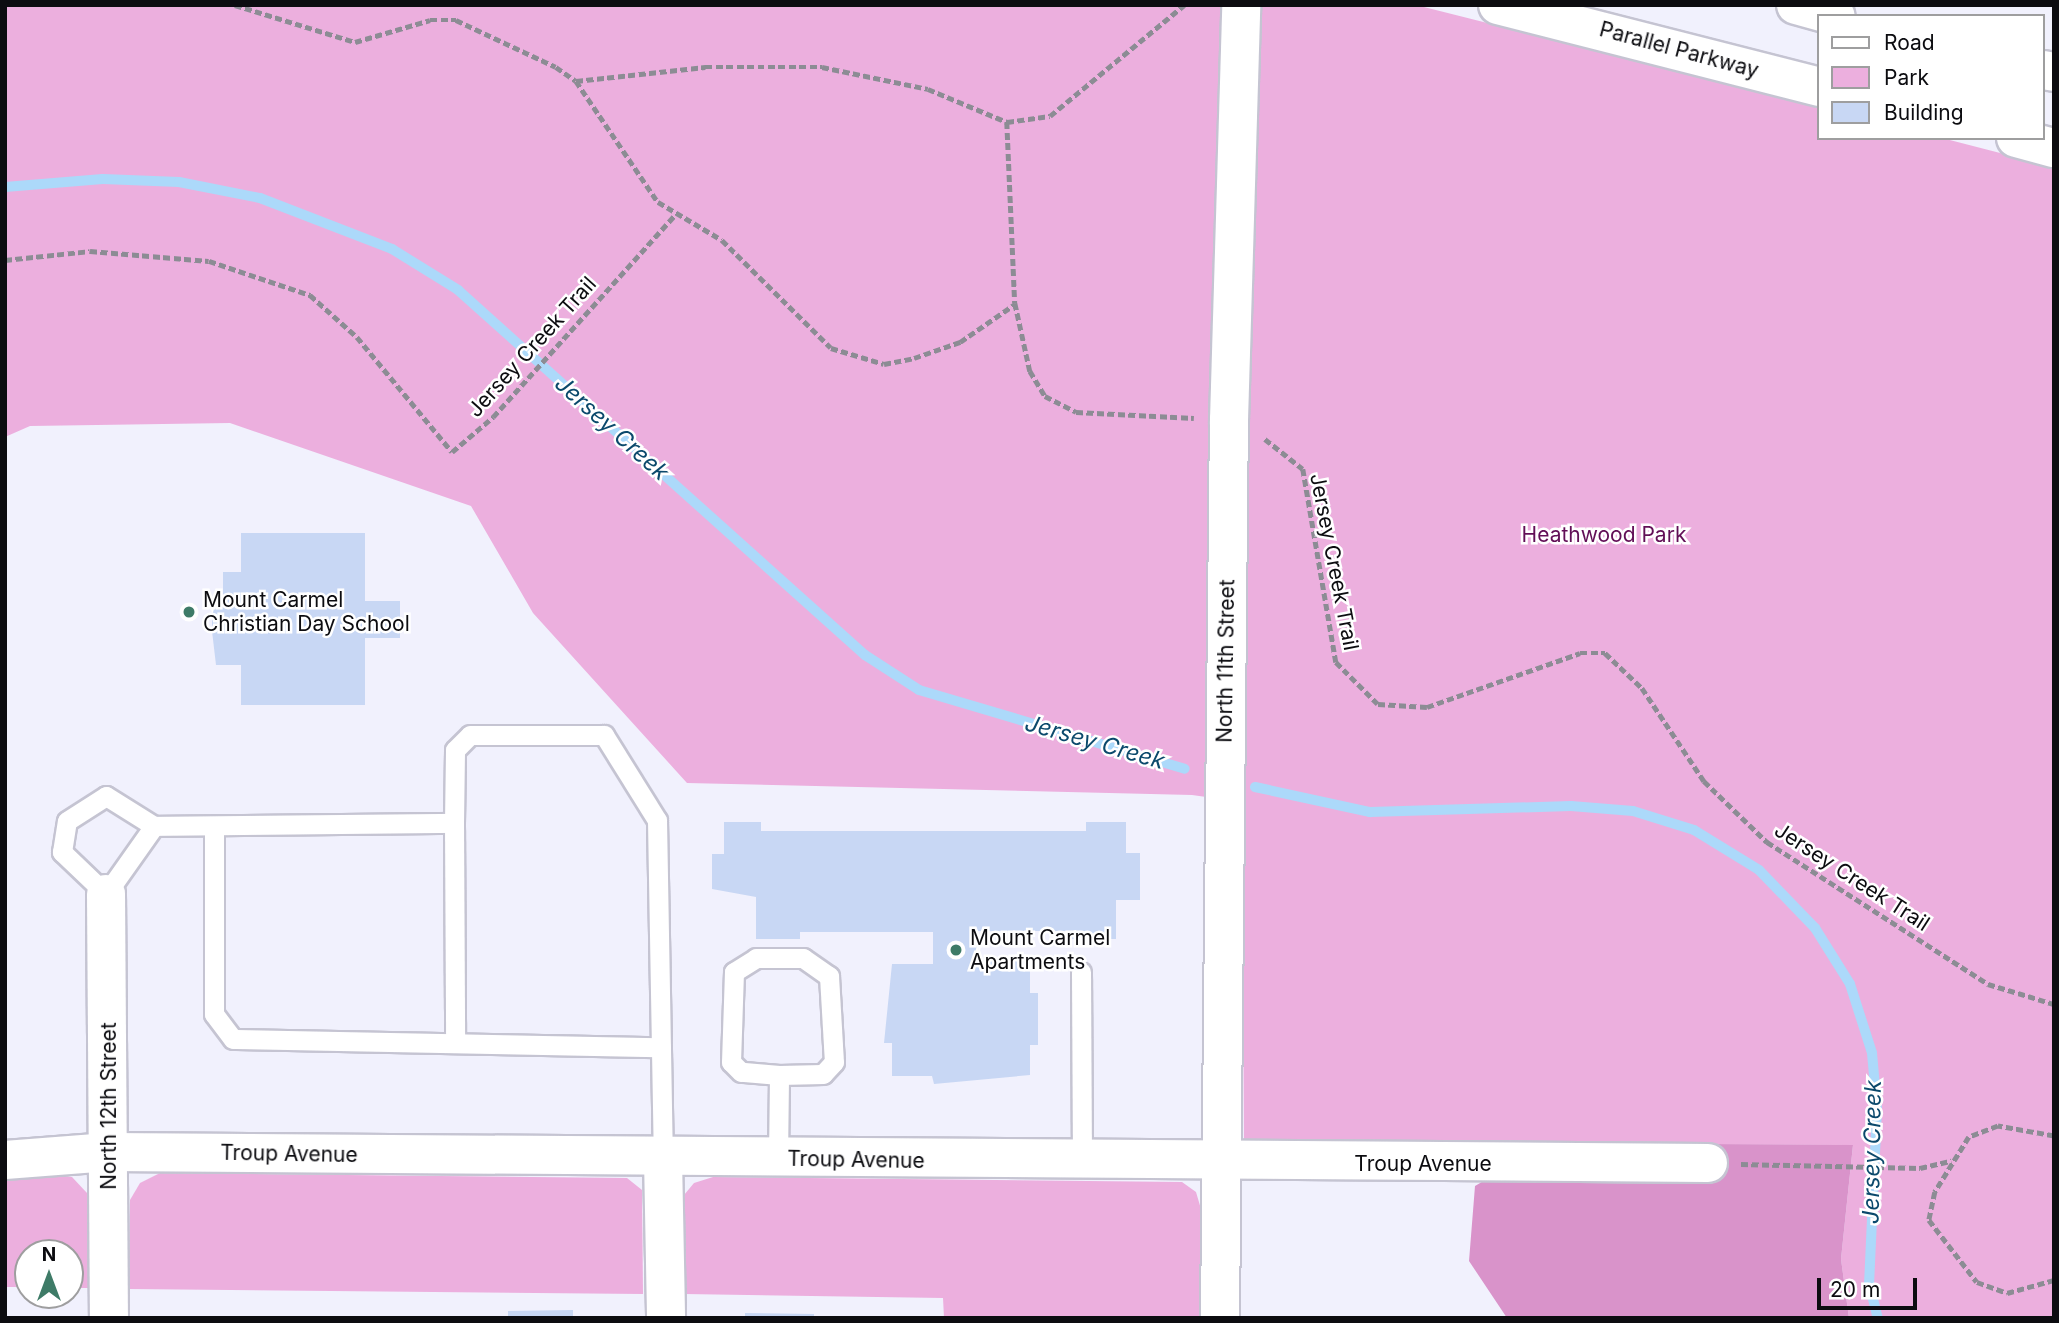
<!DOCTYPE html>
<html>
<head>
<meta charset="utf-8">
<style>
  body { margin:0 }
  #map { position:relative; width:2059px; height:1323px; overflow:hidden; background:#f1f1fd; font-family:Inter,sans-serif }
  div>[style] { position:absolute }
  [style*='--x'] { left:calc(var(--x)*1px); top:calc(var(--y)*1px); width:calc(var(--w)*1px); rotate:calc(var(--a)*1deg) }
  .green>* { inset:0; background:#ecafde }
  .forest>* { inset:0; background:#d993ca }
  .stream>* { height:10px; margin:-5px; padding:0 5px; transform-origin:5px; border-radius:5px; background:#acd9fa }
  .building>* { inset:0; background:#c8d7f4 }
  .path>* { height:4.5px; margin-top:-2.25px; transform-origin:0; background:repeating-linear-gradient(90deg,#8c8c94 0 7px,transparent 0 10.5px) }
  .roads { filter:drop-shadow(2px 0 #c5c4d2) drop-shadow(-2px 0 #c5c4d2) drop-shadow(0 2px #c5c4d2) drop-shadow(0 -2px #c5c4d2) }
  .service>* { height:19px; margin:-9.5px; padding:0 9.5px; transform-origin:9.5px; border-radius:9.5px; background:#fff }
  .minor>* { height:38px; margin:-19px; padding:0 19px; transform-origin:19px; border-radius:19px; background:#fff }
  .secondary>* { height:38px; margin:-19px; padding:0 19px; transform-origin:19px; border-radius:19px; background:#fff }
  .dots>* { width:19px; height:19px; translate:-50% -50%; box-sizing:border-box; border:4px solid #fff; border-radius:50% }
  span { translate:-50% -50%; white-space:nowrap; text-align:center; line-height:1.15; -webkit-text-stroke:5px #fff; paint-order:stroke }
  .street-label { font-size:21px; color:#0c0c10 }
  .park-label { font-size:21px; color:#620f57 }
  .poi-label { font-size:21px; color:#0c0c10 }
  .left { translate:0 -50%; text-align:left }
  .water-label { font-size:23px; color:#0b496c; font-style:italic }
  .frame { position:absolute; inset:0; border:7px solid #0c0c10; pointer-events:none }
  .legend { position:absolute; left:1817px; top:14px; width:228px; height:126px; box-sizing:border-box; background:#fff; border:2px solid #9e9e9f; margin:0; padding:9px 12px; list-style:none; font-size:21px; color:#0c0c10 }
  .legend li { display:flex; align-items:center; gap:14px; height:35px }
  .legend b { width:35px; border:2px solid #9e9e9f }
  .north { position:absolute; left:14px; top:1239px; width:70px; height:70px; box-sizing:border-box; background:#fff; border:2px solid #9e9e9f; border-radius:50%; rotate:0deg; font-size:19px; font-weight:700; line-height:28px; text-align:center; color:#0c0c10 }
  .north::after { content:''; display:block; margin:auto; width:24px; height:32px; background:#3e7b67; clip-path:polygon(50% 0,100% 100%,50% 72%,0 100%) }
  .scale { position:absolute; left:1817px; top:1278px; width:100px; height:32px; box-sizing:border-box; border:4px solid #0c0c10; border-top:0; padding-left:9px; font-size:21px; line-height:24px; white-space:nowrap; color:#0c0c10; -webkit-text-stroke:5px #fff; paint-order:stroke }
</style>
</head>
<body>
<div id="map">
  <div class="green">
    <i style="clip-path:polygon(5px 5px,1416px 5px,1819px 107px,1819px 138px,1942px 138px,2054px 167px,2054px 1318px,1849px 1318px,1841px 1259px,1853px 1145px,1244px 1143px,1242px 802px,1192px 795px,687px 783px,533px 613px,471px 506px,230px 423px,30px 426px,5px 437px)"></i>
    <i style="clip-path:polygon(35px 1172px,72px 1177px,87px 1193px,91px 1288px,70px 1288px,70px 1253px,28px 1253px,28px 1287px,5px 1287px,5px 1180px)"></i>
    <i style="clip-path:polygon(160px 1173px,627px 1178px,642px 1190px,643px 1294px,129px 1289px,130px 1200px,140px 1183px)"></i>
    <i style="clip-path:polygon(713px 1177px,1182px 1182px,1196px 1192px,1201px 1209px,1201px 1318px,944px 1318px,943px 1298px,684px 1294px,684px 1195px,694px 1183px)"></i>
  </div>
  <div class="forest">
    <i style="clip-path:polygon(1548px 1143px,1853px 1145px,1841px 1259px,1849px 1318px,1507px 1318px,1469px 1261px,1475px 1186px)"></i>
  </div>
  <div class="stream">
    <i style="--x:5;--y:187;--w:98;--a:-4.7"></i>
    <i style="--x:103;--y:179;--w:76;--a:2.3"></i>
    <i style="--x:179;--y:182;--w:83;--a:11.2"></i>
    <i style="--x:260;--y:198;--w:142;--a:21.1"></i>
    <i style="--x:392;--y:249;--w:78;--a:31.8"></i>
    <i style="--x:458;--y:290;--w:547;--a:41.89"></i>
    <i style="--x:865;--y:655;--w:64;--a:32.9"></i>
    <i style="--x:919;--y:690;--w:277;--a:16.5"></i>
    <i style="--x:1255;--y:787;--w:118;--a:12.3"></i>
    <i style="--x:1370;--y:812;--w:201;--a:-1.7"></i>
    <i style="--x:1571;--y:806;--w:62;--a:4.6"></i>
    <i style="--x:1633;--y:811;--w:64;--a:17.3"></i>
    <i style="--x:1694;--y:830;--w:76;--a:31.6"></i>
    <i style="--x:1759;--y:870;--w:81;--a:46"></i>
    <i style="--x:1815;--y:928;--w:66;--a:58"></i>
    <i style="--x:1850;--y:984;--w:72;--a:72.3"></i>
    <i style="--x:1872;--y:1053;--w:56;--a:84.9"></i>
    <i style="--x:1877;--y:1109;--w:174;--a:92.6"></i>
    <i style="--x:1869;--y:1283;--w:36;--a:76"></i>
  </div>
  <div class="building">
    <i style="clip-path:polygon(241px 533px,365px 533px,365px 601px,400px 601px,400px 638px,365px 638px,365px 705px,241px 705px,241px 665px,216px 665px,212px 631px,212px 602px,223px 602px,223px 572px,241px 572px)"></i>
    <i style="clip-path:polygon(724px 822px,761px 822px,761px 831px,1086px 831px,1086px 822px,1126px 822px,1126px 853px,1140px 853px,1140px 900px,1116px 900px,1116px 939px,1070px 939px,1070px 931px,978px 931px,978px 960px,1030px 960px,1030px 993px,1038px 993px,1038px 1045px,1030px 1045px,1030px 1075px,934px 1084px,932px 1076px,892px 1076px,892px 1043px,884px 1043px,892px 964px,933px 964px,933px 932px,800px 932px,800px 939px,756px 939px,756px 897px,712px 889px,712px 854px,724px 854px)"></i>
    <i style="clip-path:polygon(573px 1310px,573px 1318px,508px 1318px,508px 1311px)"></i>
    <i style="clip-path:polygon(745px 1313px,814px 1314px,814px 1318px,745px 1318px)"></i>
  </div>
  <div class="path">
    <i style="--x:235;--y:5;--w:126;--a:17.1"></i>
    <i style="--x:355;--y:42;--w:78;--a:-16.3"></i>
    <i style="--x:430;--y:20;--w:26;--a:0"></i>
    <i style="--x:456;--y:20;--w:110;--a:25.2"></i>
    <i style="--x:556;--y:67;--w:24;--a:35"></i>
    <i style="--x:576;--y:81;--w:146;--a:55.9"></i>
    <i style="--x:658;--y:202;--w:74;--a:30.7"></i>
    <i style="--x:722;--y:240;--w:153;--a:44.7"></i>
    <i style="--x:831;--y:348;--w:55;--a:16.8"></i>
    <i style="--x:884;--y:364;--w:31;--a:-11"></i>
    <i style="--x:914;--y:358;--w:49;--a:-19.2"></i>
    <i style="--x:960;--y:342;--w:67;--a:-34.6"></i>
    <i style="--x:576;--y:81;--w:130;--a:-6.2"></i>
    <i style="--x:705;--y:67;--w:117;--a:0"></i>
    <i style="--x:822;--y:67;--w:108;--a:11.7"></i>
    <i style="--x:928;--y:89;--w:86;--a:22.7"></i>
    <i style="--x:1007;--y:122;--w:43;--a:-7.9"></i>
    <i style="--x:1050;--y:116;--w:174;--a:-39.6"></i>
    <i style="--x:1007;--y:122;--w:181;--a:87.5"></i>
    <i style="--x:1015;--y:303;--w:70;--a:77.6"></i>
    <i style="--x:1030;--y:371;--w:29;--a:59"></i>
    <i style="--x:1045;--y:396;--w:35;--a:27"></i>
    <i style="--x:1076;--y:412;--w:118;--a:2.9"></i>
    <i style="--x:5;--y:260;--w:85;--a:-6"></i>
    <i style="--x:90;--y:251;--w:119;--a:4.8"></i>
    <i style="--x:209;--y:261;--w:107;--a:18.6"></i>
    <i style="--x:310;--y:295;--w:63;--a:41.8"></i>
    <i style="--x:357;--y:337;--w:149;--a:50.4"></i>
    <i style="--x:452;--y:452;--w:54;--a:-40.5"></i>
    <i style="--x:493;--y:417;--w:270;--a:-48"></i>
    <i style="--x:1265;--y:439;--w:48;--a:38.3"></i>
    <i style="--x:1303;--y:469;--w:196;--a:80.3"></i>
    <i style="--x:1336;--y:662;--w:59;--a:45"></i>
    <i style="--x:1378;--y:704;--w:49;--a:3.5"></i>
    <i style="--x:1427;--y:707;--w:162;--a:-19.4"></i>
    <i style="--x:1580;--y:653;--w:25;--a:0"></i>
    <i style="--x:1605;--y:653;--w:51;--a:43.4"></i>
    <i style="--x:1642;--y:688;--w:112;--a:56.3"></i>
    <i style="--x:1704;--y:781;--w:88;--a:44.1"></i>
    <i style="--x:1767;--y:842;--w:263;--a:32.7"></i>
    <i style="--x:1988;--y:984;--w:69;--a:16.9"></i>
    <i style="--x:2054;--y:1136;--w:57;--a:-169.9"></i>
    <i style="--x:1998;--y:1126;--w:31;--a:159"></i>
    <i style="--x:1969;--y:1137;--w:65;--a:121.7"></i>
    <i style="--x:1935;--y:1192;--w:29;--a:102"></i>
    <i style="--x:1929;--y:1220;--w:78;--a:52.3"></i>
    <i style="--x:1977;--y:1282;--w:32;--a:20"></i>
    <i style="--x:2007;--y:1293;--w:49;--a:-15.5"></i>
    <i style="--x:1741;--y:1164;--w:179;--a:1.3"></i>
    <i style="--x:1920;--y:1168;--w:32;--a:-13"></i>
  </div>
  <div class="roads">
    <div class="service">
      <i style="--x:454;--y:823;--w:220;--a:89.7"></i>
      <i style="--x:154;--y:826;--w:83;--a:125.2"></i>
      <i style="--x:106;--y:894;--w:61;--a:-136.3"></i>
      <i style="--x:62;--y:852;--w:31;--a:-81"></i>
      <i style="--x:67;--y:821;--w:46;--a:-32.7"></i>
      <i style="--x:106;--y:796;--w:57;--a:32"></i>
      <i style="--x:154;--y:826;--w:300;--a:-0.6"></i>
      <i style="--x:454;--y:823;--w:73;--a:-89.2"></i>
      <i style="--x:455;--y:750;--w:21;--a:-45"></i>
      <i style="--x:470;--y:735;--w:134;--a:0"></i>
      <i style="--x:604;--y:735;--w:100;--a:58.1"></i>
      <i style="--x:657;--y:820;--w:338;--a:89"></i>
      <i style="--x:214;--y:826;--w:188;--a:90"></i>
      <i style="--x:214;--y:1014;--w:31;--a:53"></i>
      <i style="--x:233;--y:1039;--w:428;--a:1.1"></i>
      <i style="--x:1081;--y:972;--w:191;--a:89.7"></i>
      <i style="--x:778;--y:1159;--w:84;--a:-89.3"></i>
      <i style="--x:779;--y:1075;--w:38;--a:-175"></i>
      <i style="--x:741;--y:1072;--w:14;--a:-135"></i>
      <i style="--x:731;--y:1062;--w:90;--a:-88.1"></i>
      <i style="--x:734;--y:972;--w:26;--a:-32"></i>
      <i style="--x:756;--y:958;--w:47;--a:0"></i>
      <i style="--x:803;--y:958;--w:32;--a:35"></i>
      <i style="--x:829;--y:976;--w:86;--a:86.7"></i>
      <i style="--x:834;--y:1062;--w:16;--a:133"></i>
      <i style="--x:823;--y:1074;--w:44;--a:178.7"></i>
    </div>
    <div class="minor">
      <i style="--x:106;--y:894;--w:424;--a:89.6"></i>
      <i style="--x:663;--y:1158;--w:160;--a:88.9"></i>
      <i style="--x:5;--y:1160;--w:104;--a:-4.4"></i>
      <i style="--x:109;--y:1152;--w:1599;--a:0.39"></i>
      <i style="--x:1220;--y:1318;--w:898;--a:-89.43"></i>
      <i style="--x:1229;--y:420;--w:415;--a:-88.3"></i>
    </div>
    <div class="secondary">
      <i style="--x:1498;--y:5;--w:331;--a:14.3"></i>
      <i style="--x:1796;--y:5;--w:41;--a:15.4"></i>
      <i style="--x:2043;--y:70;--w:11;--a:10"></i>
      <i style="--x:2016;--y:138;--w:39;--a:15"></i>
    </div>
  </div>
  <div class="dots">
    <i style="left:189px;top:612px;background:#3e7b67"></i>
    <i style="left:956px;top:950px;background:#3e7b67"></i>
  </div>
  <div class="street-label">
    <span style="left:1679px;top:50px;rotate:15deg">Parallel Parkway</span>
    <span style="left:532px;top:347px;rotate:-48deg">Jersey Creek Trail</span>
    <span style="left:1334px;top:562px;rotate:79deg">Jersey Creek Trail</span>
    <span style="left:1226px;top:661px;rotate:-89deg">North 11th Street</span>
    <span style="left:1852px;top:877px;rotate:33deg">Jersey Creek Trail</span>
    <span style="left:109px;top:1106px;rotate:-90deg">North 12th Street</span>
    <span style="left:289px;top:1154px;rotate:1deg">Troup Avenue</span>
    <span style="left:856px;top:1160px;rotate:1deg">Troup Avenue</span>
    <span style="left:1423px;top:1164px">Troup Avenue</span>
  </div>
  <div class="park-label">
    <span style="left:1604px;top:535px">Heathwood Park</span>
  </div>
  <div class="poi-label">
    <span class="left" style="left:203px;top:612px">Mount Carmel<br>Christian Day School</span>
    <span class="left" style="left:970px;top:950px">Mount Carmel<br>Apartments</span>
  </div>
  <div class="water-label">
    <span style="left:612px;top:428px;rotate:42deg">Jersey Creek</span>
    <span style="left:1095px;top:742px;rotate:16deg">Jersey Creek</span>
    <span style="left:1872px;top:1152px;rotate:-89deg">Jersey Creek</span>
  </div>
  <div class="frame"></div>
  <ul class="legend">
  <li><b style="height:9px;background:#fff"></b>Road</li>
  <li><b style="height:19px;background:#ecafde"></b>Park</li>
  <li><b style="height:19px;background:#c8d7f4"></b>Building</li>
  </ul>
  <div class="north">N</div>
  <div class="scale">20 m</div>
</div>
</body>
</html>
